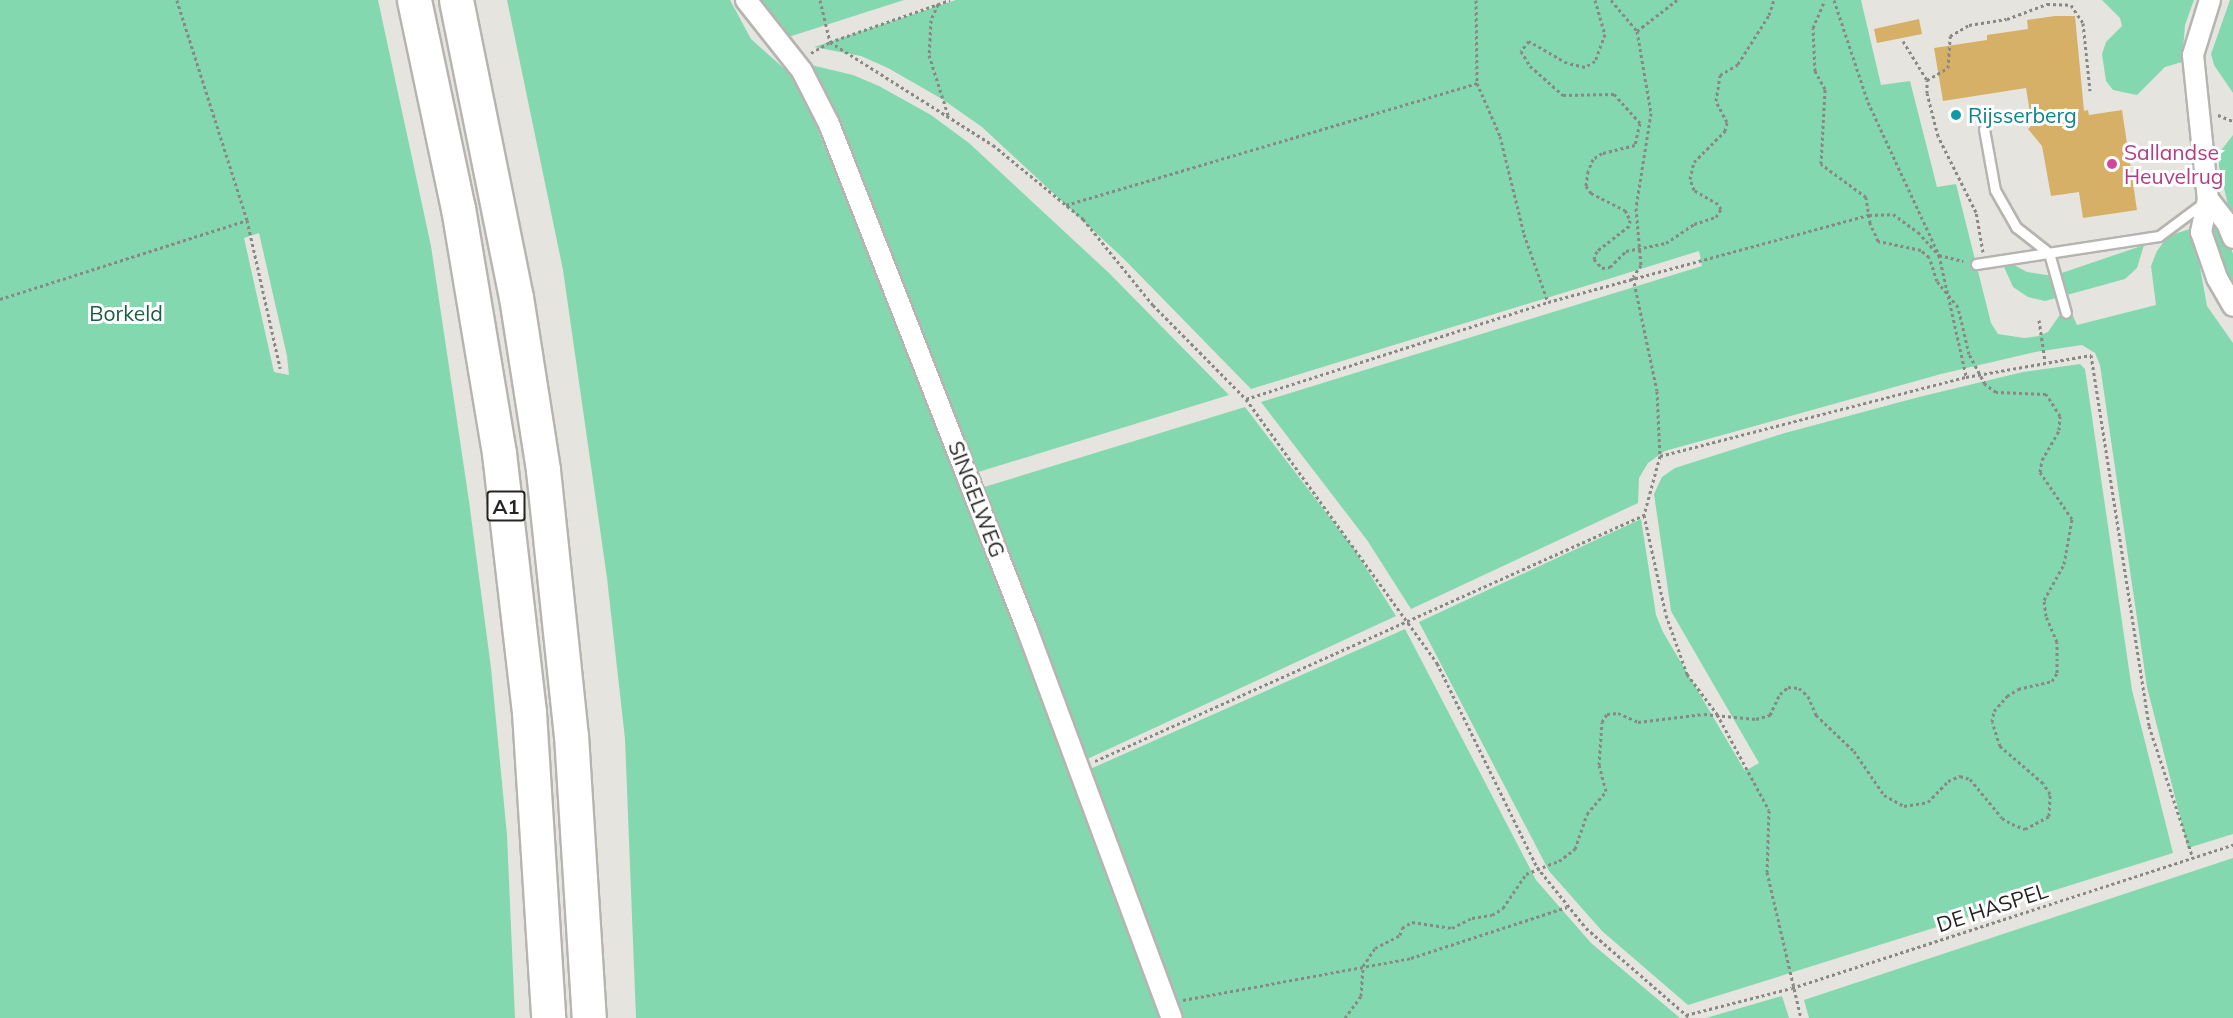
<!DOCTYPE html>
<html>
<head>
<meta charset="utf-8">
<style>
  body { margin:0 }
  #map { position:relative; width:2233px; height:1018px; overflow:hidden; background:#e6e4df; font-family:Mulish,sans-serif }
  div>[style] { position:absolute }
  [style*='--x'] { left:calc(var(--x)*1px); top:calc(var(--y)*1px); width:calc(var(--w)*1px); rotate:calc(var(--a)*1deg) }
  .green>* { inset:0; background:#83d8b0 }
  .building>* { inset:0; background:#d7b067 }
  .path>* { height:3px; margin-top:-1.5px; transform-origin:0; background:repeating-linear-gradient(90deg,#898885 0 3px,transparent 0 6px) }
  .roads { filter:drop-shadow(2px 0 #b6b4b0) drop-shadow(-2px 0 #b6b4b0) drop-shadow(0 2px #b6b4b0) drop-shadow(0 -2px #b6b4b0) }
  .service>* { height:9px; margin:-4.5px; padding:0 4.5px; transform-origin:4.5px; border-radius:4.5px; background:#fff }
  .minor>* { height:20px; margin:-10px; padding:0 10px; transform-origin:10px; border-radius:10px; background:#fff }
  .motorway>* { height:33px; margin:-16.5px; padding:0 16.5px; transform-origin:16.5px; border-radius:16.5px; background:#fff }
  .dots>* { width:16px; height:16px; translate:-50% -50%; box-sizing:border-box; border:3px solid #fff; border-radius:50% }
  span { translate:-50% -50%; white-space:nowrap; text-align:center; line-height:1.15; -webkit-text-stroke:6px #fff; paint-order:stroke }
  .shield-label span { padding:2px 4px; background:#fff; border:2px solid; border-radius:4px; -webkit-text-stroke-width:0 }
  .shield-label { font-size:20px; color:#262524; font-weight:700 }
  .culture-label { font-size:21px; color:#0d838f }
  .left { translate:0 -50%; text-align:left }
  .hotel-label { font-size:21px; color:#b23c85 }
  .park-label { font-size:21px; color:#1b5c42 }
  .street-label { font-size:21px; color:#262524 }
</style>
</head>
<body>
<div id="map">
  <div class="green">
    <i style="clip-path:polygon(evenodd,0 0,378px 0,431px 246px,469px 501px,491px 668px,507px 835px,515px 1018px,0 1018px,0 0,259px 233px,287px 356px,289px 375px,274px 372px,244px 238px,259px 233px)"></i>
    <i style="clip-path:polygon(507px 0,730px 0,751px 39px,789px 73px,802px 90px,1014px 623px,1159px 1018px,636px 1018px,625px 739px,607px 578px,563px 270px)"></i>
    <i style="clip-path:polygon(750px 0,904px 0,779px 40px)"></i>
    <i style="clip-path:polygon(956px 0,1861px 0,1881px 85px,1910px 81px,1937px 187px,1956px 184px,1991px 323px,1998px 334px,2024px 338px,2039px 336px,2048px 332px,2059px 316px,2073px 316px,2077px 325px,2156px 305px,2151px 266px,2157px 251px,2168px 236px,2193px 228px,2207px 306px,2233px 343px,2233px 834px,2188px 848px,2147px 687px,2100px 365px,2095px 353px,2082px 345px,2035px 352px,1941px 374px,1665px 451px,1648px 463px,1639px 478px,1638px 503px,1411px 609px,1367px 540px,1261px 402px,1702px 266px,1699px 251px,1251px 389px,1123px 258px,982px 127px,942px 99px,888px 68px,861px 56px,814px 47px)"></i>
    <i style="clip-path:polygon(2102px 0,2194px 0,2185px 25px,2182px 62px,2165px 67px,2137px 95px,2113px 90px,2106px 81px,2102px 54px,2106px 42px,2122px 26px,2120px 18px)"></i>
    <i style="clip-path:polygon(2230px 0,2233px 0,2233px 93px,2214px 65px,2211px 54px)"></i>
    <i style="clip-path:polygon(811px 65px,853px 75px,879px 86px,931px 115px,969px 143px,1109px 273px,1229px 395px,975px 473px)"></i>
    <i style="clip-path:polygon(2233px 135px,2233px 226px,2219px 167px,2219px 153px)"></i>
    <i style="clip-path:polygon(2215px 220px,2225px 231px,2233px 254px,2233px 292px,2225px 279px,2209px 226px)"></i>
    <i style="clip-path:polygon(2144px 245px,2137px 268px,2125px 279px,2045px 301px,2028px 297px,2013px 287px,2004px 267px,2014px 265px,2027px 272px,2053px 276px)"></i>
    <i style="clip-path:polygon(2080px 364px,2085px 369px,2132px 690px,2173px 853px,1688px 1005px,1602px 931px,1549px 871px,1419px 622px,1641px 519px,1656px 615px,1663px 632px,1745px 771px,1759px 763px,1671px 611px,1654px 494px,1662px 477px,1675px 468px,1785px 433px,1919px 397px,2023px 372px)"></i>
    <i style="clip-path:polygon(1245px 407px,1354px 549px,1396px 616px,1085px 760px,981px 488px)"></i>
    <i style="clip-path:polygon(1405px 629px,1536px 880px,1591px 943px,1680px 1018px,1178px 1018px,1088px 770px)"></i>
    <i style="clip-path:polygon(2233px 858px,2233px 1018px,1809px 1018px,1804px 1000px)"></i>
    <i style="clip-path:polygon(1782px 996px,1789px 1018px,1706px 1018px)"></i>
  </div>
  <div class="building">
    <i style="clip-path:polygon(2055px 16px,2075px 16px,2084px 111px,2088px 110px,2089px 115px,2122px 110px,2137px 210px,2083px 218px,2079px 192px,2051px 196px,2042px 146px,2028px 129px,2032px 125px,2026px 88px,1943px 101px,1934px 48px,1987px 40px,1987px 35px,2028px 29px,2027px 20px)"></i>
    <i style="clip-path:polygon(1919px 19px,1922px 34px,1877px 43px,1874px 29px)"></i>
  </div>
  <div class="path">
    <i style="--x:820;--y:0;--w:43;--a:76.6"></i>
    <i style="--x:830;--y:42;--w:193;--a:32.3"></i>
    <i style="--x:993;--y:145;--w:117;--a:39.4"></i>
    <i style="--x:1083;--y:219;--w:111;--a:50.9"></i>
    <i style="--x:1153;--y:305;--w:132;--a:45.3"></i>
    <i style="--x:1246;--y:399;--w:326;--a:54.1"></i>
    <i style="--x:1437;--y:663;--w:227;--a:63.9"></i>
    <i style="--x:1537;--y:867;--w:78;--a:51.2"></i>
    <i style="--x:1586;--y:928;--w:138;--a:40.9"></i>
    <i style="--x:1476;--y:0;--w:83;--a:89.3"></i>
    <i style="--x:1477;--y:83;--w:58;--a:66.5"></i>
    <i style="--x:1500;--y:136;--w:101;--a:76.2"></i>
    <i style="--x:1524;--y:234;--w:72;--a:70.6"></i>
    <i style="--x:1595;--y:0;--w:35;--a:74"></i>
    <i style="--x:1605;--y:34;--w:29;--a:110"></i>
    <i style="--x:1595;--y:61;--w:12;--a:149"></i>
    <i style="--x:1585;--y:67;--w:18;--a:-167"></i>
    <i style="--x:1567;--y:63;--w:44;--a:-149.9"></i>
    <i style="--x:1529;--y:41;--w:13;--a:129"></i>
    <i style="--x:1521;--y:51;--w:17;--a:59"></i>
    <i style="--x:1530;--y:66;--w:44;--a:41.3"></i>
    <i style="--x:1563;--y:95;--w:51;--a:-1.1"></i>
    <i style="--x:1614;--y:94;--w:39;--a:48"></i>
    <i style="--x:1640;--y:123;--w:23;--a:103"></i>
    <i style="--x:1635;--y:145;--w:34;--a:166"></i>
    <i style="--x:1602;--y:153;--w:11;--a:146"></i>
    <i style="--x:1593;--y:159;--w:13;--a:113"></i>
    <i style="--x:1588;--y:171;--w:15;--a:98"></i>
    <i style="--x:1586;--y:186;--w:9;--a:54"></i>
    <i style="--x:1591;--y:193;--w:38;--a:27"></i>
    <i style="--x:1625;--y:210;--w:11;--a:63"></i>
    <i style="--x:1630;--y:220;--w:6;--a:99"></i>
    <i style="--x:1629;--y:226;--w:41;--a:142"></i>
    <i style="--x:1597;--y:251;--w:9;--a:111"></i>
    <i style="--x:1594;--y:259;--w:12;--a:48"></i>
    <i style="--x:1602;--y:268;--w:8;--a:-7"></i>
    <i style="--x:1610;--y:267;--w:23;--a:-45"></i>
    <i style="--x:1626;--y:251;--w:41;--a:-11.3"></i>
    <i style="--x:1666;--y:243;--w:34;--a:-34"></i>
    <i style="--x:1694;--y:224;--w:23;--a:-18"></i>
    <i style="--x:1716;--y:217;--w:9;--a:-58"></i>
    <i style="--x:1721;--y:209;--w:6;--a:-121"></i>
    <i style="--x:1718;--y:204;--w:28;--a:-150"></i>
    <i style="--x:1694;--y:190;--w:12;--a:-110"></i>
    <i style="--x:1690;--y:179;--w:17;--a:-77"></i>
    <i style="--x:1694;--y:162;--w:44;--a:-45"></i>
    <i style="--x:1725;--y:131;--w:9;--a:-77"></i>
    <i style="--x:1727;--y:122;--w:24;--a:-118"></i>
    <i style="--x:1716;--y:101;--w:26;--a:-81"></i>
    <i style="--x:1720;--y:75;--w:21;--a:-31"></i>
    <i style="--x:1738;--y:64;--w:58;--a:-57.7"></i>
    <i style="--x:1769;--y:15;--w:16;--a:-72"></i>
    <i style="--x:1611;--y:0;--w:40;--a:50"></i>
    <i style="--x:1637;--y:31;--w:83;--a:80.3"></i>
    <i style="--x:1651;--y:113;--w:96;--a:99"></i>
    <i style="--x:1636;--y:208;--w:57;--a:85"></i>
    <i style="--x:1641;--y:265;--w:14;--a:124"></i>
    <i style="--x:1633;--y:277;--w:116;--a:78.1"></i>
    <i style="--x:1657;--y:391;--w:65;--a:87.4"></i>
    <i style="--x:1660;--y:456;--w:61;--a:105.2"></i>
    <i style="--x:1644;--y:515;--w:102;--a:77.6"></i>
    <i style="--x:1666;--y:615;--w:63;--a:70.4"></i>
    <i style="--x:1687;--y:674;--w:50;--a:53.1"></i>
    <i style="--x:1717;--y:714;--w:109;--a:61.6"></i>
    <i style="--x:1769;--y:810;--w:62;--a:91.8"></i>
    <i style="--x:1767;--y:872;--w:150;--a:76.9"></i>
    <i style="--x:1834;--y:0;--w:108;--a:71.6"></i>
    <i style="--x:1868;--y:102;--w:169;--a:65.1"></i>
    <i style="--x:1939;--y:255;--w:124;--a:77.4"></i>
    <i style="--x:938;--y:4;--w:17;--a:114"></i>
    <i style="--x:931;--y:20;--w:35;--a:93"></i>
    <i style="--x:929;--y:55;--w:63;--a:72.4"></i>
    <i style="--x:1637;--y:31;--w:51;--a:-37.8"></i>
    <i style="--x:1903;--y:41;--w:46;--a:58.4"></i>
    <i style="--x:811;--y:53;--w:22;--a:-30"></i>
    <i style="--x:830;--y:42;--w:127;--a:-19.3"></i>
    <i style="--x:2218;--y:115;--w:16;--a:22"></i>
    <i style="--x:1066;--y:205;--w:429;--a:-16.5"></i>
    <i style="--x:247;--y:220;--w:152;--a:77.4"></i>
    <i style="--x:1983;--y:252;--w:41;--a:-99.9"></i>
    <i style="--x:1976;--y:212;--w:85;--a:-116.6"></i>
    <i style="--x:1938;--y:136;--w:44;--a:-104.3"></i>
    <i style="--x:1927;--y:93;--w:13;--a:-90"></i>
    <i style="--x:1927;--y:80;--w:24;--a:-30"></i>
    <i style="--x:1948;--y:68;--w:32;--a:-86"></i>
    <i style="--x:1950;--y:36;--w:22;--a:-30"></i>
    <i style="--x:1969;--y:25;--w:38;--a:-9"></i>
    <i style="--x:2007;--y:19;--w:43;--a:-20.6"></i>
    <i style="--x:2047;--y:4;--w:24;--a:2"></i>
    <i style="--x:2071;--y:5;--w:22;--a:56"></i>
    <i style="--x:2083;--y:23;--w:68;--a:84.1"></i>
    <i style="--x:0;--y:299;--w:259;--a:-17.7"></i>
    <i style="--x:247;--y:220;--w:231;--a:-107.7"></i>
    <i style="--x:2039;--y:320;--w:41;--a:81.7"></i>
    <i style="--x:1246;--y:399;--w:317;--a:-17.8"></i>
    <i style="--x:1548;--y:302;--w:333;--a:-15.2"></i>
    <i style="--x:1869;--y:215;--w:24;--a:-2"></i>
    <i style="--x:1893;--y:214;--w:31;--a:36"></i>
    <i style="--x:1918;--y:232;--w:31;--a:48"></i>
    <i style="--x:1939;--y:255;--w:25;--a:14"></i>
    <i style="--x:1660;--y:456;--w:316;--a:-14.5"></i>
    <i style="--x:1966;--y:377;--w:127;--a:-10"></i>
    <i style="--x:2091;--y:355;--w:376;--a:81.1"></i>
    <i style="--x:2149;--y:726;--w:139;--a:71.6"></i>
    <i style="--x:1095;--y:761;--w:602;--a:-24.14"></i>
    <i style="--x:1183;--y:1000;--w:232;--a:-10.4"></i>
    <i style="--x:1411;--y:958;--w:164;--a:-18.1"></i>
    <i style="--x:1686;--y:1015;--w:109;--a:-14.3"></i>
    <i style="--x:1792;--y:988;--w:464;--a:-18"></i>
    <i style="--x:1345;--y:1018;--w:27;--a:-54"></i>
    <i style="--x:1361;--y:996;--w:30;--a:-86"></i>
    <i style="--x:1363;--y:966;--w:22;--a:-56"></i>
    <i style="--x:1375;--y:948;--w:28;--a:-27"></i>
    <i style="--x:1400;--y:935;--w:7;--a:-74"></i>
    <i style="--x:1402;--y:928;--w:12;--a:-31"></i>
    <i style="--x:1412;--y:922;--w:40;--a:8.5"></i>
    <i style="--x:1452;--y:928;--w:22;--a:-27"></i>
    <i style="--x:1472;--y:918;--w:20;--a:-9"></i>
    <i style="--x:1492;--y:915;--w:13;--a:-32"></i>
    <i style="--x:1503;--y:908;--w:41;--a:-55.9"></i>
    <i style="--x:1526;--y:874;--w:35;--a:-22"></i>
    <i style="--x:1559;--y:861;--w:20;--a:-37"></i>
    <i style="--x:1575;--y:849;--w:37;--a:-71"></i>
    <i style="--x:1587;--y:814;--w:30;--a:-50"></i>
    <i style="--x:1606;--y:791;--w:27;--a:-105"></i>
    <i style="--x:1599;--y:765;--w:43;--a:-86"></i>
    <i style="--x:1602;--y:722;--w:9;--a:-58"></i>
    <i style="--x:1607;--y:714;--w:11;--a:-5"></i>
    <i style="--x:1618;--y:713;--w:22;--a:24"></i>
    <i style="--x:1638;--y:722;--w:66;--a:-6.9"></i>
    <i style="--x:1704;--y:714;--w:52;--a:5.5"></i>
    <i style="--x:1756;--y:719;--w:15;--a:-16"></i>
    <i style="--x:1770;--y:715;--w:23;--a:-65"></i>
    <i style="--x:1780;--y:694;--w:11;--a:-41"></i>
    <i style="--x:1788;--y:687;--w:11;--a:5"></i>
    <i style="--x:1799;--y:688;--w:12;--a:42"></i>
    <i style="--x:1808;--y:696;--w:21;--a:67"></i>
    <i style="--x:1816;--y:715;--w:52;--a:43.5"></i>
    <i style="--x:1854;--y:751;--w:53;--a:55.7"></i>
    <i style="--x:1884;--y:795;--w:23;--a:29"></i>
    <i style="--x:1904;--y:806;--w:24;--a:-9"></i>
    <i style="--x:1928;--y:802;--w:29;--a:-46"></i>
    <i style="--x:1948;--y:781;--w:13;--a:-23"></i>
    <i style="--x:1960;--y:776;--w:10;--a:17"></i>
    <i style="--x:1970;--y:779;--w:50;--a:50.6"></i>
    <i style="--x:2002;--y:818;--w:12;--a:31"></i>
    <i style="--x:2012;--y:824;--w:14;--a:21"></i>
    <i style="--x:2025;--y:829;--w:27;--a:-28"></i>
    <i style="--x:2049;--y:816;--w:22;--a:-87"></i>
    <i style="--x:2050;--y:794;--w:13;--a:-122"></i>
    <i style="--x:2043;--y:783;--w:57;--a:-139.3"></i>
    <i style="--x:2000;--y:746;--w:25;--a:-108"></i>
    <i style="--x:1992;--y:722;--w:11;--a:-80"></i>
    <i style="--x:1994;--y:711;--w:20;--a:-49"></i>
    <i style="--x:2007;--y:696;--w:13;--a:-32"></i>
    <i style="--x:2018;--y:689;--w:35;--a:-13"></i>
    <i style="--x:2052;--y:681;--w:9;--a:-58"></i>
    <i style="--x:2057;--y:673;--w:31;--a:-90"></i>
    <i style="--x:2057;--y:642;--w:28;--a:-113"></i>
    <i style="--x:2046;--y:616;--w:16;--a:-97"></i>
    <i style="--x:2044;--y:600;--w:41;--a:-60.9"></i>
    <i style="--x:2064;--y:564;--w:46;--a:-79.9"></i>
    <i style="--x:2072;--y:519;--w:57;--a:-124.2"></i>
    <i style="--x:2040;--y:472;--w:12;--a:-81"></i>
    <i style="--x:2042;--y:460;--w:34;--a:-60"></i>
    <i style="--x:2059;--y:430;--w:14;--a:-86"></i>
    <i style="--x:2060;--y:416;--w:26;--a:-122"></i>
    <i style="--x:2046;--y:394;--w:50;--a:-177.7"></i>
    <i style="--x:1996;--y:392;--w:14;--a:-144"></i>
    <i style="--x:1985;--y:384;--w:34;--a:-118"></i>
    <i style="--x:1969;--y:354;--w:48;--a:-103.2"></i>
    <i style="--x:1958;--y:307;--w:33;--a:-129"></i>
    <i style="--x:1937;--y:281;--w:25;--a:-108"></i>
    <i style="--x:1929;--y:257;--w:11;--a:-139"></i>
    <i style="--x:1921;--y:250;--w:44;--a:-168.2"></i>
    <i style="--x:1878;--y:241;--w:20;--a:-114"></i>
    <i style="--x:1870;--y:223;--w:26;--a:-99"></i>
    <i style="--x:1866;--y:197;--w:56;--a:-143.7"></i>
    <i style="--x:1821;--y:164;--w:75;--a:-86.9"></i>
    <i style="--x:1825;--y:89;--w:21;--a:-119"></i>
    <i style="--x:1815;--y:71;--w:43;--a:-92.7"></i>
    <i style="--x:1813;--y:28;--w:30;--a:-67"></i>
  </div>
  <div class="roads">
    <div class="service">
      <i style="--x:1984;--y:129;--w:62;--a:79.8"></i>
      <i style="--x:1995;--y:190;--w:43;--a:60.4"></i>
      <i style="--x:2016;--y:227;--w:42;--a:38.2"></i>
      <i style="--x:2049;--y:253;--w:62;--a:74.2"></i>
      <i style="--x:1976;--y:264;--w:185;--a:-8.7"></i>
      <i style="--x:2159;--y:236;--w:59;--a:-36.7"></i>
    </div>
    <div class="minor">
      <i style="--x:746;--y:0;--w:90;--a:51.7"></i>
      <i style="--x:802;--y:71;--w:59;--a:63"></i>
      <i style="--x:829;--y:124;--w:542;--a:68.59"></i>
      <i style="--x:1027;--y:629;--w:415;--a:69.6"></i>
      <i style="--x:2210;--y:0;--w:58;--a:107.2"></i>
      <i style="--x:2193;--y:55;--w:145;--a:84.1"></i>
      <i style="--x:2208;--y:199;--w:34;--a:102"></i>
      <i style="--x:2201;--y:232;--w:49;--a:70.8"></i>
      <i style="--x:2217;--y:278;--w:32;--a:60"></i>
      <i style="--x:2208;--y:199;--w:31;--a:52"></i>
      <i style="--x:2227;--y:223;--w:16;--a:68"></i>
    </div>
    <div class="motorway">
      <i style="--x:414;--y:0;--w:213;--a:78.1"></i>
      <i style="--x:458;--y:208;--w:248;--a:80.5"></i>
      <i style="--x:499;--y:453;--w:261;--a:83.4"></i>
      <i style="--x:529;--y:712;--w:307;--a:86.4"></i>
      <i style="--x:456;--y:0;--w:303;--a:78.6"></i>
      <i style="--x:516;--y:297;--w:175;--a:81.1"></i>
      <i style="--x:543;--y:470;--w:266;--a:84"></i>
      <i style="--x:571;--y:735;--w:284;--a:86.4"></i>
    </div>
  </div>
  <div class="dots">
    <i style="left:1956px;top:115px;background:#0f9aa8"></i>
    <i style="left:2112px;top:164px;background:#d1479c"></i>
  </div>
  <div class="shield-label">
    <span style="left:506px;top:506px">A1</span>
  </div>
  <div class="culture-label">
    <span class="left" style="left:1968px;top:115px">Rijsserberg</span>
  </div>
  <div class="hotel-label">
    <span class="left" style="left:2124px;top:164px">Sallandse<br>Heuvelrug</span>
  </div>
  <div class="park-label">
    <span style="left:126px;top:313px">Borkeld</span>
  </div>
  <div class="street-label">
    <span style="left:977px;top:499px;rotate:69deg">SINGELWEG</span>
    <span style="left:1992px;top:907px;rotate:-18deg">DE HASPEL</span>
  </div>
</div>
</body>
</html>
